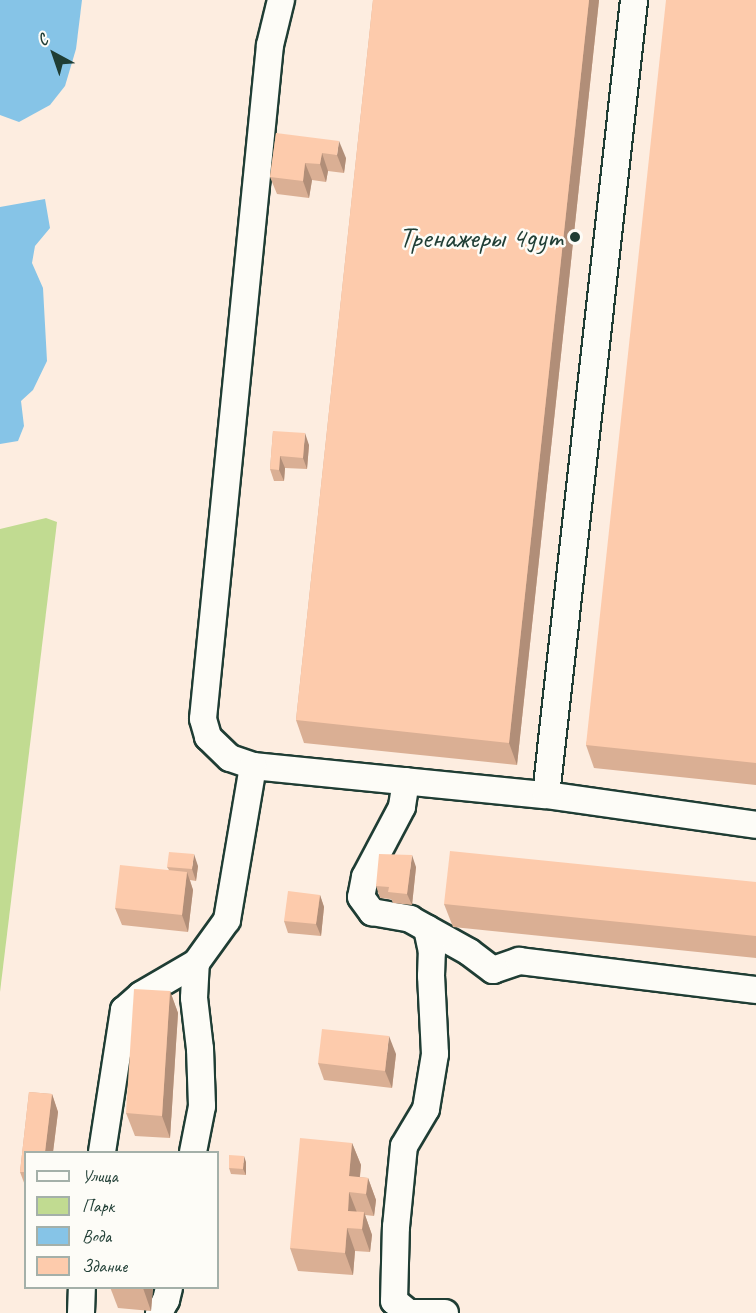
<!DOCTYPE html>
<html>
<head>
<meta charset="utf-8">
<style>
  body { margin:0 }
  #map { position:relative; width:756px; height:1313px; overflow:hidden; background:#fdede0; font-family:Caveat,sans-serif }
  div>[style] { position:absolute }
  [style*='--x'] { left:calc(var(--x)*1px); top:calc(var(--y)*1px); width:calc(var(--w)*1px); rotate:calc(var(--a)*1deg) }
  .green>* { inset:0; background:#c1db91 }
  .water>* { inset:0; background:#86c4e7 }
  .roads { filter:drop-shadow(2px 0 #1f3d34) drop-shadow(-2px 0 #1f3d34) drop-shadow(0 2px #1f3d34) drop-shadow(0 -2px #1f3d34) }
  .minor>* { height:26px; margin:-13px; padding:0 13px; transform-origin:13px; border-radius:13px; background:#fdfcf7 }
  .wall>* { inset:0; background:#daaf94 }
  .shaded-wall>* { inset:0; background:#b18e78 }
  .building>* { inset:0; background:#fdcbac }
  .dots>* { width:16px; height:16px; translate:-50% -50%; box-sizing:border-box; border:3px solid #fdfcf7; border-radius:50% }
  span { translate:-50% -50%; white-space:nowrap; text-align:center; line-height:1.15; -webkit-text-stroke:5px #fdfcf7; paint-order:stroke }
  .poi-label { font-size:30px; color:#1f3d34 }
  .right { translate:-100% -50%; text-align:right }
  .legend { position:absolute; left:24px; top:1151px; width:195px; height:138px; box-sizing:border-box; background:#fdfcf7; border:2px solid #a4b0a9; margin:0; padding:8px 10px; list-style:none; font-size:18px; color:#1f3d34 }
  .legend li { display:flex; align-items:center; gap:12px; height:30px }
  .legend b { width:30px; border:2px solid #a4b0a9 }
  .north { position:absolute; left:24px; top:24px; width:60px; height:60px; -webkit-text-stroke:4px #fdfcf7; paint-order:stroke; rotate:320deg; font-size:16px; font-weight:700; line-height:24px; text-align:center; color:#1f3d34 }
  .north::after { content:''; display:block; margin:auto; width:21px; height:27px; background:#1f3d34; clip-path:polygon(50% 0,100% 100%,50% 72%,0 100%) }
</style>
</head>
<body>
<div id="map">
  <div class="green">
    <i style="clip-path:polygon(46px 518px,57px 522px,0 992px,0 529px)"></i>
  </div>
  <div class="water">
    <i style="clip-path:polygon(0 0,82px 0,76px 49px,65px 86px,50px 105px,19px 122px,0 115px)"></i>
    <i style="clip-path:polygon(45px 199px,50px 228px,35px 246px,32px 263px,43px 288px,47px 361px,33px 390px,21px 401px,24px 426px,18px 441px,0 444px,0 207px)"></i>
  </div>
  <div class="roads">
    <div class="minor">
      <i style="--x:281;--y:0;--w:46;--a:103.7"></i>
      <i style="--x:270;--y:45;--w:677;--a:95.68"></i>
      <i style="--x:203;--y:719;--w:19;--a:74"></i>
      <i style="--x:208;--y:737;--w:30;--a:44"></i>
      <i style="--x:230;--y:758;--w:24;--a:19"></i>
      <i style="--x:253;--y:766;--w:294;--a:5.7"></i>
      <i style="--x:546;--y:795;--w:212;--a:8.1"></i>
      <i style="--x:406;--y:781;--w:26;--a:99"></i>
      <i style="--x:402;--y:807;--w:79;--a:117.9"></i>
      <i style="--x:365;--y:877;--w:20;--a:101"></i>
      <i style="--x:361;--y:897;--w:19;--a:54"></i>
      <i style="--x:372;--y:912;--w:39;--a:10"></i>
      <i style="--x:410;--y:919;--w:68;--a:29.2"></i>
      <i style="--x:469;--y:952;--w:30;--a:37"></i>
      <i style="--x:493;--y:970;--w:28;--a:-19"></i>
      <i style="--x:519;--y:961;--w:239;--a:7"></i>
      <i style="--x:546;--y:795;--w:800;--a:-83.68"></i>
      <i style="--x:102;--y:1152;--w:144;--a:-81.2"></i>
      <i style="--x:124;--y:1010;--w:23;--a:-41"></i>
      <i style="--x:141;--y:995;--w:64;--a:-30.2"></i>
      <i style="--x:196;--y:963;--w:53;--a:-54.2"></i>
      <i style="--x:227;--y:920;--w:156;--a:-80.4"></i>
      <i style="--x:193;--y:1152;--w:47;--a:-78.9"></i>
      <i style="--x:202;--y:1106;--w:57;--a:-92"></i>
      <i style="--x:200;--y:1049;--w:51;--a:-96.7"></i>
      <i style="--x:194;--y:998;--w:35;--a:-87"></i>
      <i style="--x:81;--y:1313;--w:25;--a:-88"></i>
      <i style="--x:159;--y:1313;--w:15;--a:-62"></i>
      <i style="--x:166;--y:1300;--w:12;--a:-76"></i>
      <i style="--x:408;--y:1313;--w:37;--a:0"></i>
      <i style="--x:409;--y:1313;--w:19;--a:-141"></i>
      <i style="--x:394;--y:1301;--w:74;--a:-88.5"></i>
      <i style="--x:396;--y:1227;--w:81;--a:-84.4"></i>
      <i style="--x:404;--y:1146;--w:43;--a:-59.3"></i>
      <i style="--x:426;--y:1109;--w:56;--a:-80.7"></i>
      <i style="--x:435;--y:1054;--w:78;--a:-92.9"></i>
      <i style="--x:431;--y:976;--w:24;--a:-88"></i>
      <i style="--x:432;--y:952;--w:24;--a:-102"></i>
    </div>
  </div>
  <div class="wall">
    <i style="clip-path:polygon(373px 0,599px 0,517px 765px,304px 743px,296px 720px)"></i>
    <i style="clip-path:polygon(756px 0,756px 785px,594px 768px,586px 745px)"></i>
    <i style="clip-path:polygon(276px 133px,346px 158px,344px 173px,328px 171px,326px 182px,312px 180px,309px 198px,277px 194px,270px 177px)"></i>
    <i style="clip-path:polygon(273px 431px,309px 445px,307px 469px,285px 468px,284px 481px,274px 481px,270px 469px)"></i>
    <i style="clip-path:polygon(198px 866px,196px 881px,190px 880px,193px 890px,188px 932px,122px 925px,115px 908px,169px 870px,167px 867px)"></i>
    <i style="clip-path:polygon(416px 867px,412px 905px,393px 903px,391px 899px,380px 898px,376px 886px)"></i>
    <i style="clip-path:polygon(756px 882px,756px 958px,453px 927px,444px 904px)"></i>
    <i style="clip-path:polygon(320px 895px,324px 907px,321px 936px,288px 933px,284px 921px)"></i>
    <i style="clip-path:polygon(170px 991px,178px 1013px,170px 1138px,135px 1136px,126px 1113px)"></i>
    <i style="clip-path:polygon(396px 1054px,392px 1088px,324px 1080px,318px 1063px)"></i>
    <i style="clip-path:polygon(29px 1092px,52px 1094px,58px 1112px,53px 1152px,26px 1152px,26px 1188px,20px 1172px)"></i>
    <i style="clip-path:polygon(352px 1143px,361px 1165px,360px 1177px,368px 1178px,376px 1200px,374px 1216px,365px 1215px,372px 1235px,370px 1252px,355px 1251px,353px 1275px,298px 1271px,290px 1248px)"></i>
    <i style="clip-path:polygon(246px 1162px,246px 1175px,231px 1174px,229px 1168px)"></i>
    <i style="clip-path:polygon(110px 1287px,153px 1287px,151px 1311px,118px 1308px)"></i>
  </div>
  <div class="shaded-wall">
    <i style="clip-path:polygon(589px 0,599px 0,517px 765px,509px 743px)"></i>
    <i style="clip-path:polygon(339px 141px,346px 158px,344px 173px,337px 155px)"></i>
    <i style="clip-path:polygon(322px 153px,328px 171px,326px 182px,320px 164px)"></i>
    <i style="clip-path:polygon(305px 163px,312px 180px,309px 198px,303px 181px)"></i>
    <i style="clip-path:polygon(305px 433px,309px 445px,307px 469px,303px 458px)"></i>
    <i style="clip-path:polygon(280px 456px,285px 468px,284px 481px,279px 470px)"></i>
    <i style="clip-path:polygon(194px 854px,198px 866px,196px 881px,192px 869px)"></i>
    <i style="clip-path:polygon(412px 855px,416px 867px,412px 905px,407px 894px)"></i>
    <i style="clip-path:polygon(187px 872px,193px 890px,188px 932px,182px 915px)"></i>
    <i style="clip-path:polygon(320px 895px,324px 907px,321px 936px,316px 924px)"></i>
    <i style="clip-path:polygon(170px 991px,178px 1013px,170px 1138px,162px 1116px)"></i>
    <i style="clip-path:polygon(389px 1036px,396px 1054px,392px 1088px,385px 1071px)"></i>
    <i style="clip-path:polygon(52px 1094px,58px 1112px,53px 1152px,45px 1152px)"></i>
    <i style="clip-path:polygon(352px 1143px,361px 1165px,358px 1193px,349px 1176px)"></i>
    <i style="clip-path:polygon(244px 1156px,246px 1162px,246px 1175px,243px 1169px)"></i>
    <i style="clip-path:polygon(368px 1178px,376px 1200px,374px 1216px,366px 1194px)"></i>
    <i style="clip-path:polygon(349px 1192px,358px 1215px,348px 1211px)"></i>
    <i style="clip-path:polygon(364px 1212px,372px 1235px,370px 1252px,362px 1229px)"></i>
    <i style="clip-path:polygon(347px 1228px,355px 1251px,353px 1275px,345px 1253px)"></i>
    <i style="clip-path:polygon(143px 1287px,153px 1287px,151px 1311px,143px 1288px)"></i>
  </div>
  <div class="building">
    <i style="clip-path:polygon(373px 0,589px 0,509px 743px,296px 720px)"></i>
    <i style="clip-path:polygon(666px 0,756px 0,756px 763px,586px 745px)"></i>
    <i style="clip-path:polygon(276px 133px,339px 141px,337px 155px,322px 153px,320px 164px,305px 163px,303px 181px,270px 177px)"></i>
    <i style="clip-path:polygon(273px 431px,305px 433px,303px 458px,280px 456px,279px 470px,270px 469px)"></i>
    <i style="clip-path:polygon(450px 851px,756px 882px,756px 936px,444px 904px)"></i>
    <i style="clip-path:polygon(169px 852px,194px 854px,192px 869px,167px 867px)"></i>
    <i style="clip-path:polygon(379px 854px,412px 855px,407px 894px,388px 892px,389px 887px,376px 886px)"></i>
    <i style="clip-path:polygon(120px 865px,187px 872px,182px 915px,115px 908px)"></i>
    <i style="clip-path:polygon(288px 891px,320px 895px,316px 924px,284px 921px)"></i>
    <i style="clip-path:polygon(134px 989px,170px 991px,162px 1116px,126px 1113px)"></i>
    <i style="clip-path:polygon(322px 1029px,389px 1036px,385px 1071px,318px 1063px)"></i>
    <i style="clip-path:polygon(29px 1092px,52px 1094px,45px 1152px,26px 1152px,26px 1172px,20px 1172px)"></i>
    <i style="clip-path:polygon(300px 1138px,352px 1143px,349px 1176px,368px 1178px,366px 1194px,349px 1192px,348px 1211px,364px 1212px,362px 1229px,347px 1228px,345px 1253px,290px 1248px)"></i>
    <i style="clip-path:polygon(229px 1155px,244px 1156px,243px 1169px,229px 1168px)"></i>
  </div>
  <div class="dots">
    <i style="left:575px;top:237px;background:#1f3d34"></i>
  </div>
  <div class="poi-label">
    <span class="right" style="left:563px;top:237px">Тренажеры 4gym</span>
  </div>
  <ul class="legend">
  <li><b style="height:8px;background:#fdfcf7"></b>Улица</li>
  <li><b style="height:16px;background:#c1db91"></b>Парк</li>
  <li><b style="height:16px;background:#86c4e7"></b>Вода</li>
  <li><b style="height:16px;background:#fdcbac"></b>Здание</li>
  </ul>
  <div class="north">С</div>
</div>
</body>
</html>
